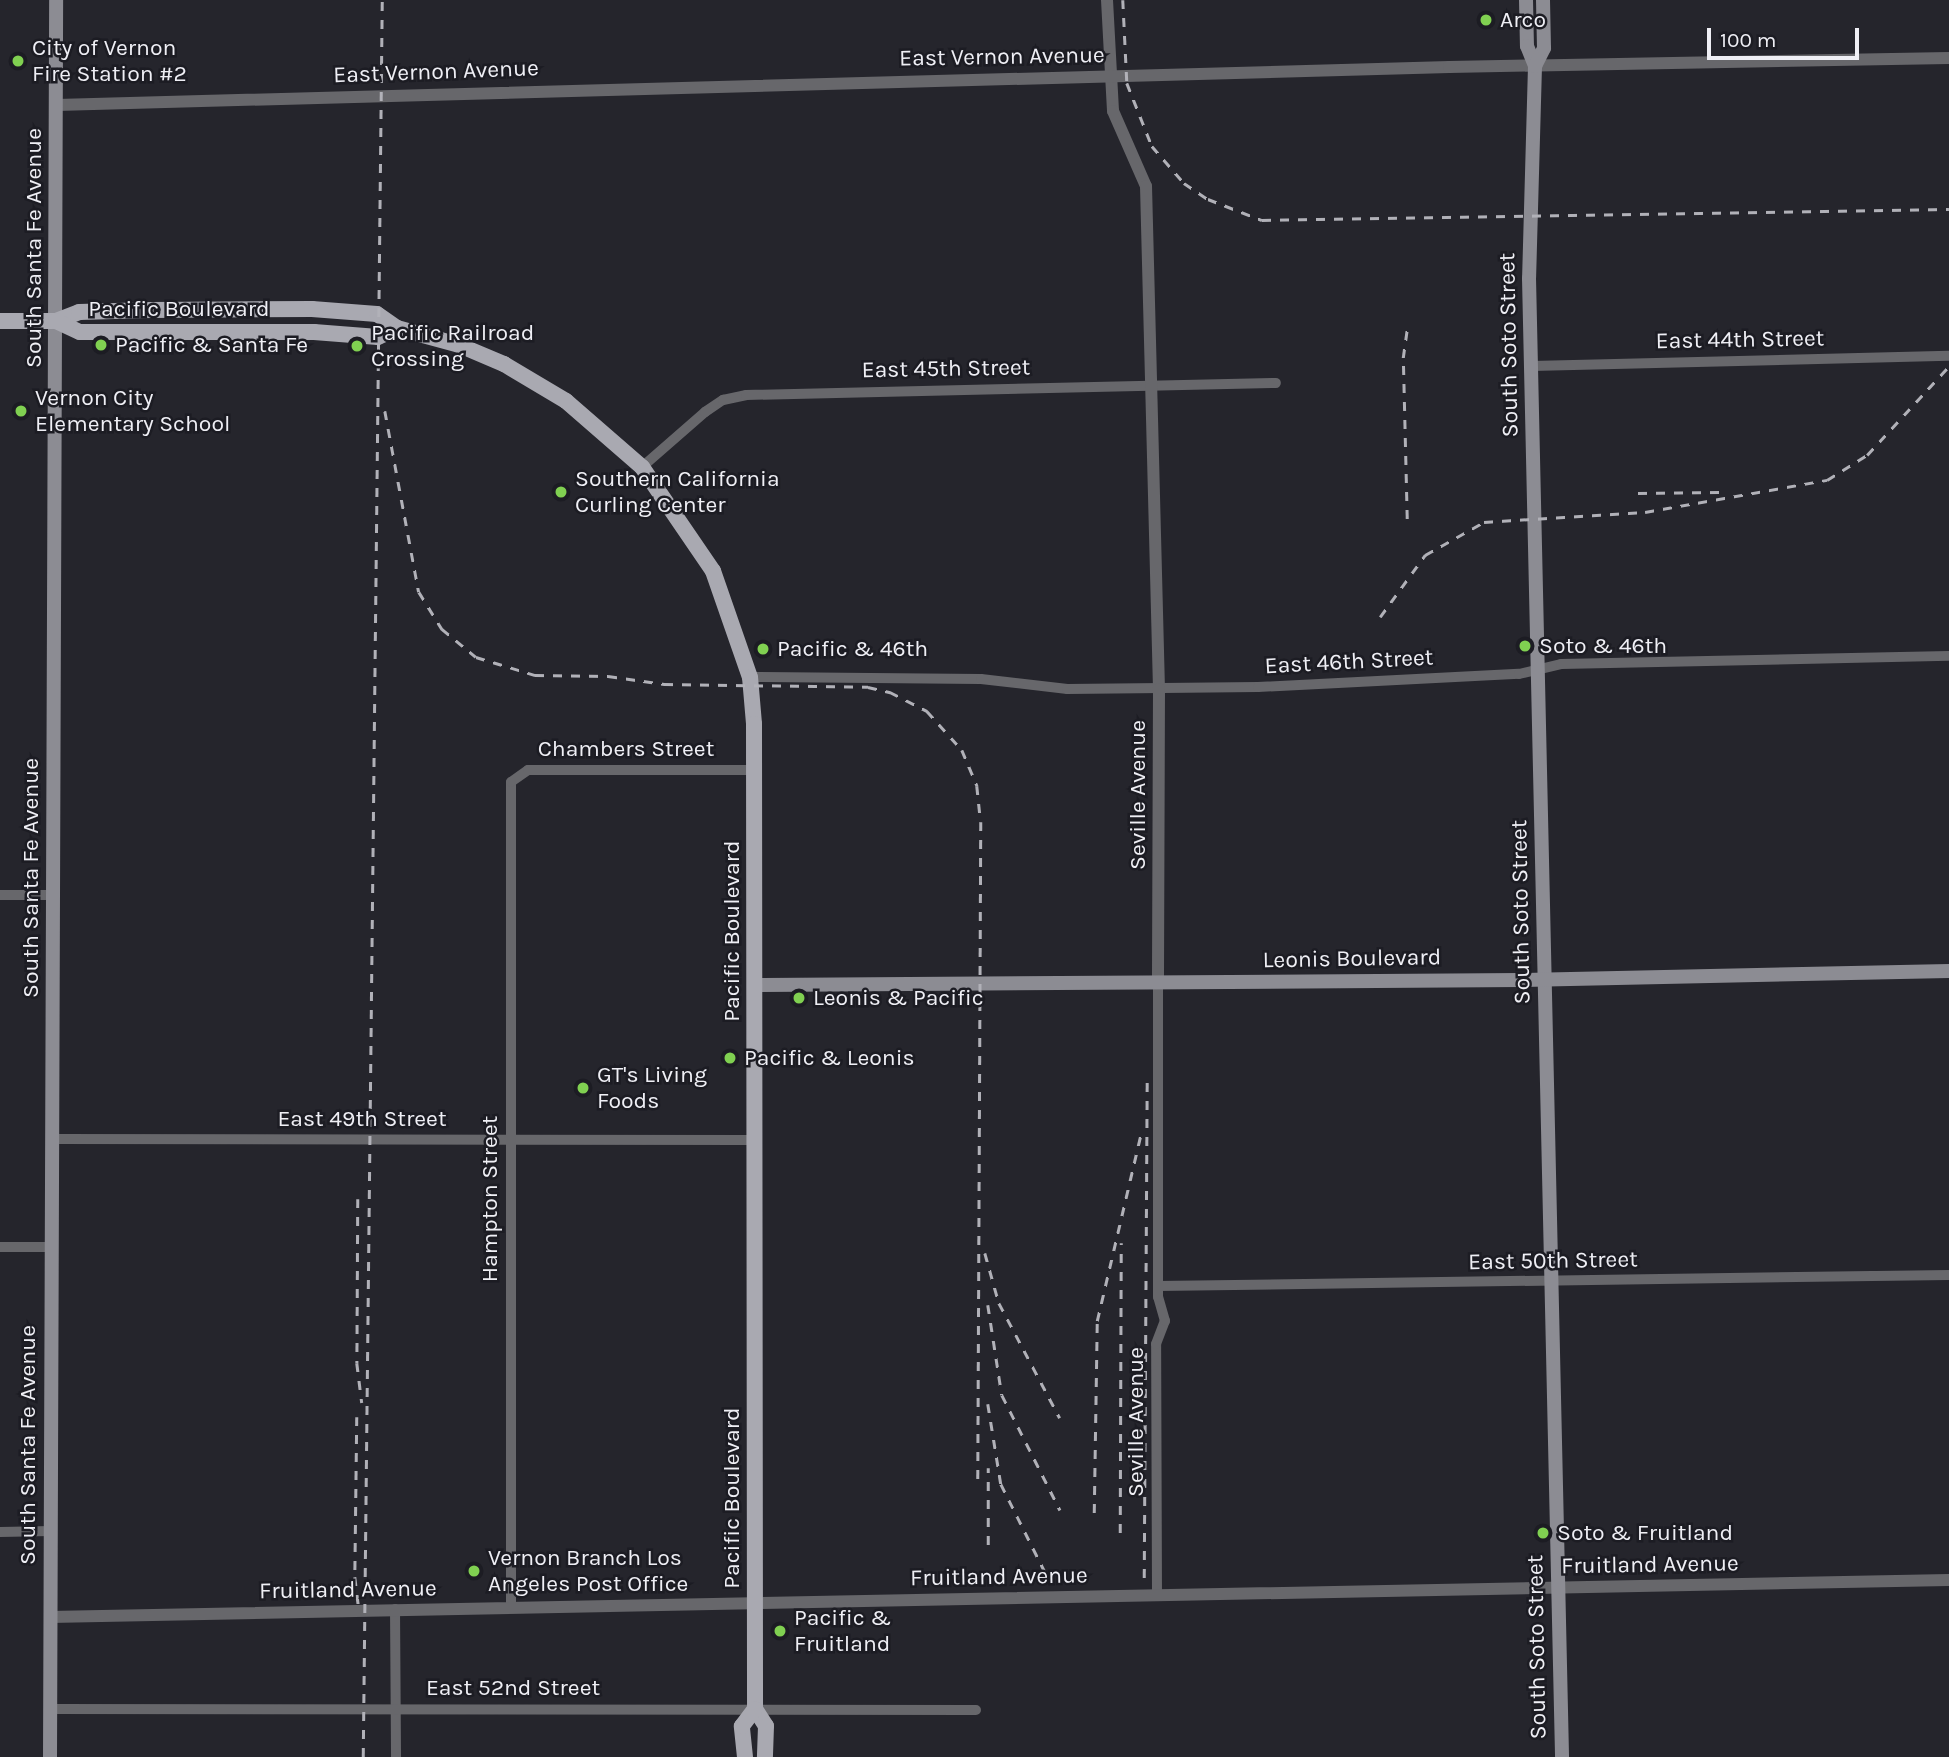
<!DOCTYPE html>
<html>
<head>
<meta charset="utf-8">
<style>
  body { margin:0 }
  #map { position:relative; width:1949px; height:1757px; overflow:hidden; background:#25252c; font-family:Karla,sans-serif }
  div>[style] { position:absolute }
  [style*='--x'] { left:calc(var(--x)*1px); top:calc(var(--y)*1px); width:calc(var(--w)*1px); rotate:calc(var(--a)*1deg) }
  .minor>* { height:10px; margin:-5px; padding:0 5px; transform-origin:5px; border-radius:5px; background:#67676b }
  .tertiary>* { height:12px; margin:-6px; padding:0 6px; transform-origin:6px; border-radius:6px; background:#67676b }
  .secondary>* { height:14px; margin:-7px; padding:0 7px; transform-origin:7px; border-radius:7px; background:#8c8c93 }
  .primary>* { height:16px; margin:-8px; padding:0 8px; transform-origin:8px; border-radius:8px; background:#a9a9b1 }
  .rail>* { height:2.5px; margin-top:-1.25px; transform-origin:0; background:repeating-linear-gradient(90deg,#b1b1b8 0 9px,transparent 0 18px) }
  .dots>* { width:19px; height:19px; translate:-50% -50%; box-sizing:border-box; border:4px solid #1c1c23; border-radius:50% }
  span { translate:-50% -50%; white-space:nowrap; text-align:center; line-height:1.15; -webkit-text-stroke:5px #1c1c23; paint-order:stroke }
  .poi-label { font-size:23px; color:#efeff5 }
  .left { translate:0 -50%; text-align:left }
  .street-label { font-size:23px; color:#efeff5 }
  .scale { position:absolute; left:1707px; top:28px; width:152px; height:32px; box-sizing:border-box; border:4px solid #efeff5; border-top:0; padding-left:9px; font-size:21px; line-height:24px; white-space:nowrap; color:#efeff5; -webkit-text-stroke:5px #1c1c23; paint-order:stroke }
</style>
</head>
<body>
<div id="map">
  <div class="minor">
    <i style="--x:1532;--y:366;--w:417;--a:-1.4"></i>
    <i style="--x:642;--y:467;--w:84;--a:-41.1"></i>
    <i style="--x:705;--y:412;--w:22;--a:-34"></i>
    <i style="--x:723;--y:400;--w:24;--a:-12"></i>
    <i style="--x:746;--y:395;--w:530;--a:-1.3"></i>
    <i style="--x:750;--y:677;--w:231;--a:0.5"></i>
    <i style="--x:981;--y:679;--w:87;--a:6.6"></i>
    <i style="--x:1067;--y:689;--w:191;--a:-0.6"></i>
    <i style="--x:1258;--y:687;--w:261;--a:-2.9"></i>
    <i style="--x:1519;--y:674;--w:43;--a:-13.4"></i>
    <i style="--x:1561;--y:664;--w:388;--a:-1.2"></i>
    <i style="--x:0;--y:895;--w:54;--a:0"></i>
    <i style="--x:52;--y:1139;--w:703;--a:0.08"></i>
    <i style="--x:0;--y:1247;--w:52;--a:0"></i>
    <i style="--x:1158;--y:1286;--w:791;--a:-0.8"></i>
    <i style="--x:0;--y:1532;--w:51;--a:-1.1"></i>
    <i style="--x:1157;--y:1595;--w:251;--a:-90.2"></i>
    <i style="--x:1156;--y:1344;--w:25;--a:-69"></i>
    <i style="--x:1165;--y:1321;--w:25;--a:-106"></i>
    <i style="--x:1158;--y:1297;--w:314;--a:-90"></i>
    <i style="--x:511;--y:1608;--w:826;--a:-90"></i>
    <i style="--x:511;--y:782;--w:21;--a:-35"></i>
    <i style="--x:528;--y:770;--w:227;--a:0"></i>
    <i style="--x:395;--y:1609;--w:148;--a:89.6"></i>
    <i style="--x:50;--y:1709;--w:926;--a:0.06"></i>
  </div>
  <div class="tertiary">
    <i style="--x:1107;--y:0;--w:111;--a:86.9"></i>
    <i style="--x:1113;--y:111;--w:82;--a:66.3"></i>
    <i style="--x:1146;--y:186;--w:503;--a:88.52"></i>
    <i style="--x:1159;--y:689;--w:294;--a:90.2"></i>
    <i style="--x:57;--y:105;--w:1393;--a:-1.56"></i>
    <i style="--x:1449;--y:67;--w:500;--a:-1.03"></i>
    <i style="--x:50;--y:1617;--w:1899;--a:-1.12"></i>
  </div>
  <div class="secondary">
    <i style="--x:1526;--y:0;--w:46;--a:88.8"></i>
    <i style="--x:1527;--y:46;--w:22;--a:68"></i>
    <i style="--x:1535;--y:66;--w:212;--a:91.6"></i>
    <i style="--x:1529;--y:278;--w:1479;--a:88.72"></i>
    <i style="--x:1535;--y:66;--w:20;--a:-63"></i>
    <i style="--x:1544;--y:48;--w:48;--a:-91.2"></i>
    <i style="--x:755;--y:985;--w:766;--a:-0.37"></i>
    <i style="--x:1521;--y:980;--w:428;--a:-1.2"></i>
    <i style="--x:50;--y:1757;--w:1757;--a:-89.8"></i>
  </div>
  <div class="primary">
    <i style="--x:0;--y:321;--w:56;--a:0"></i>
    <i style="--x:56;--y:321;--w:25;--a:-21"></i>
    <i style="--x:79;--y:312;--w:72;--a:-1.6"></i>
    <i style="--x:151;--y:310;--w:161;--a:-0.4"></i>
    <i style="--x:312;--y:309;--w:65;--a:4.4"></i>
    <i style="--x:377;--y:314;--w:24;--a:35"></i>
    <i style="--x:397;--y:328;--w:64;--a:15.3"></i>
    <i style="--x:459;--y:345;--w:49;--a:22.9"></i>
    <i style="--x:504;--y:364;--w:72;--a:30.8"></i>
    <i style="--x:566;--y:401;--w:101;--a:41"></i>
    <i style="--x:642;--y:467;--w:126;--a:55.7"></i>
    <i style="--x:713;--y:571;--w:112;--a:70.8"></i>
    <i style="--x:750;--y:677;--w:47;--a:85.1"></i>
    <i style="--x:754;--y:724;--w:985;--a:89.94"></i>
    <i style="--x:755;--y:1709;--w:20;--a:57"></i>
    <i style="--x:766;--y:1726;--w:31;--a:92"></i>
    <i style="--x:56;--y:321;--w:26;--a:25"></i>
    <i style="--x:80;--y:332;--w:234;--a:0"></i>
    <i style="--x:314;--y:332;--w:64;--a:4.5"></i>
    <i style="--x:378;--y:337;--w:21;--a:-25"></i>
    <i style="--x:745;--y:1757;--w:31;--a:-96"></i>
    <i style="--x:742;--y:1726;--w:21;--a:-53"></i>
  </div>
  <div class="rail">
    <i style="--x:1123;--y:0;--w:83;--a:87.2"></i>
    <i style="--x:1127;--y:83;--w:68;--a:68.4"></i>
    <i style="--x:1152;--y:146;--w:49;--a:49.1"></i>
    <i style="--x:1184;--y:183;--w:29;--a:34"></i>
    <i style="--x:1208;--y:199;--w:58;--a:21.3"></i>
    <i style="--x:1262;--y:220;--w:687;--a:-0.92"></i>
    <i style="--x:385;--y:411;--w:184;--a:79.4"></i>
    <i style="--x:419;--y:592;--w:44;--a:58.1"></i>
    <i style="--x:442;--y:629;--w:44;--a:39.5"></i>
    <i style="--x:476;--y:657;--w:62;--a:17"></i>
    <i style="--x:535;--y:675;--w:73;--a:0.8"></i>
    <i style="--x:608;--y:676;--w:57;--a:8.1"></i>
    <i style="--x:664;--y:684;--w:204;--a:0.8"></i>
    <i style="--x:868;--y:687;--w:23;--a:13"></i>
    <i style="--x:890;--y:692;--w:42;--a:27.2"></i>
    <i style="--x:927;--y:711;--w:52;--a:48.1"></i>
    <i style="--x:962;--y:750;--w:39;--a:67"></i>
    <i style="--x:977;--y:786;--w:36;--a:84"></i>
    <i style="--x:981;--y:822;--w:663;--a:90.26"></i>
    <i style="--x:1638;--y:493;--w:81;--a:-0.7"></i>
    <i style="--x:1407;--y:519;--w:161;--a:-91.4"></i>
    <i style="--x:1403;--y:358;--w:29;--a:-82"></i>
    <i style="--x:1380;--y:617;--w:77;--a:-54"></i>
    <i style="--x:1425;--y:555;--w:68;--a:-29.2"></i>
    <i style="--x:1484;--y:522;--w:161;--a:-3.6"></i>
    <i style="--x:1645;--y:512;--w:185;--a:-10"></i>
    <i style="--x:1827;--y:480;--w:47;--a:-32"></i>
    <i style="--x:1867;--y:455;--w:121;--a:-47.3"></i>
    <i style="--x:358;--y:1199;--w:164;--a:90.3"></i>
    <i style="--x:357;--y:1363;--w:40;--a:82.9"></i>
    <i style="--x:985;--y:1253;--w:52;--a:74.4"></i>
    <i style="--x:999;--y:1303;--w:130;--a:62.1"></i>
    <i style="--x:988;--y:1305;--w:91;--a:81.2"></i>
    <i style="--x:1002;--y:1395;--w:129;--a:63.2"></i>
    <i style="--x:988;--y:1404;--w:81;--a:80.8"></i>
    <i style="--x:1001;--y:1484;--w:98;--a:63.4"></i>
    <i style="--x:357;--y:1417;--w:160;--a:90.7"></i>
    <i style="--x:355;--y:1577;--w:31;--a:83"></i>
    <i style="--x:1094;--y:1513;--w:192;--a:-89.1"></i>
    <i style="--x:1097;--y:1321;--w:192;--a:-76.8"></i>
    <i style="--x:1120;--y:1533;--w:290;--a:-89.8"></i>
    <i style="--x:988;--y:1545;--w:77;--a:-90"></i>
    <i style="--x:1144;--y:1578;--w:503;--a:-89.66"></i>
    <i style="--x:363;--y:1757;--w:1757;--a:-89.38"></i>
  </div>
  <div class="dots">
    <i style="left:1486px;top:20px;background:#80d051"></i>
    <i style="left:18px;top:61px;background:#80d051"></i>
    <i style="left:101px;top:345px;background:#80d051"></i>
    <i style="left:357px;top:346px;background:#80d051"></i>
    <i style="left:21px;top:411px;background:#80d051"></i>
    <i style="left:561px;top:492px;background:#80d051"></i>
    <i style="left:1525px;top:646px;background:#80d051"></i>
    <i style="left:763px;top:649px;background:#80d051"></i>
    <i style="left:799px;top:998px;background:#80d051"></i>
    <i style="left:730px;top:1058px;background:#80d051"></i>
    <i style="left:583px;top:1088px;background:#80d051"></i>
    <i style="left:1543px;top:1533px;background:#80d051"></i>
    <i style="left:474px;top:1571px;background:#80d051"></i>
    <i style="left:780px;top:1631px;background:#80d051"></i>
  </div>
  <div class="poi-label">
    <span class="left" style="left:1500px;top:20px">Arco</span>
    <span class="left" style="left:32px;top:61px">City of Vernon<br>Fire Station #2</span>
    <span class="left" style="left:371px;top:346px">Pacific Railroad<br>Crossing</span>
    <span class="left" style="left:115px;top:345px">Pacific &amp; Santa Fe</span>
    <span class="left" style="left:35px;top:411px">Vernon City<br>Elementary School</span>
    <span class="left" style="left:575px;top:492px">Southern California<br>Curling Center</span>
    <span class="left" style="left:1539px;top:646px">Soto &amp; 46th</span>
    <span class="left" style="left:777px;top:649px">Pacific &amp; 46th</span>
    <span class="left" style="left:813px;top:998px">Leonis &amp; Pacific</span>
    <span class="left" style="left:744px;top:1058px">Pacific &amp; Leonis</span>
    <span class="left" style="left:597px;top:1088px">GT's Living<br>Foods</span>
    <span class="left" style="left:1557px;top:1533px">Soto &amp; Fruitland</span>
    <span class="left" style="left:488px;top:1571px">Vernon Branch Los<br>Angeles Post Office</span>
    <span class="left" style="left:794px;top:1631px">Pacific &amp;<br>Fruitland</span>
  </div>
  <div class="street-label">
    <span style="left:1002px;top:57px;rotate:-1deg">East Vernon Avenue</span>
    <span style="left:436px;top:72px;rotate:-2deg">East Vernon Avenue</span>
    <span style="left:34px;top:248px;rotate:-90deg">South Santa Fe Avenue</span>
    <span style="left:179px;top:309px">Pacific Boulevard</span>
    <span style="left:1740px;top:340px;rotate:-1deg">East 44th Street</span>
    <span style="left:1509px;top:345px;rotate:-91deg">South Soto Street</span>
    <span style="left:946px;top:369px;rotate:-1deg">East 45th Street</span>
    <span style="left:1349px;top:662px;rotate:-3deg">East 46th Street</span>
    <span style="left:626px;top:749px">Chambers Street</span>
    <span style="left:1138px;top:795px;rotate:-90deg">Seville Avenue</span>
    <span style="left:31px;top:878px;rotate:-90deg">South Santa Fe Avenue</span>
    <span style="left:1521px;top:912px;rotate:-91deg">South Soto Street</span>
    <span style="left:732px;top:931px;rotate:-90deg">Pacific Boulevard</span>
    <span style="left:1352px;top:959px;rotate:-1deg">Leonis Boulevard</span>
    <span style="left:362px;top:1119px">East 49th Street</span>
    <span style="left:490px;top:1199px;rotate:-90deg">Hampton Street</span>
    <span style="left:1553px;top:1261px;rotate:-1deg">East 50th Street</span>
    <span style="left:1136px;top:1422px;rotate:-90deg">Seville Avenue</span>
    <span style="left:28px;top:1445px;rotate:-90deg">South Santa Fe Avenue</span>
    <span style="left:732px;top:1498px;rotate:-90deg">Pacific Boulevard</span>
    <span style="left:1650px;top:1565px;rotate:-1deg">Fruitland Avenue</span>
    <span style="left:999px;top:1577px;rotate:-1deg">Fruitland Avenue</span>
    <span style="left:348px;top:1590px;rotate:-1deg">Fruitland Avenue</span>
    <span style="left:1537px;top:1647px;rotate:-91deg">South Soto Street</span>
    <span style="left:513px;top:1688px">East 52nd Street</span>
  </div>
  <div class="scale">100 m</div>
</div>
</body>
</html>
